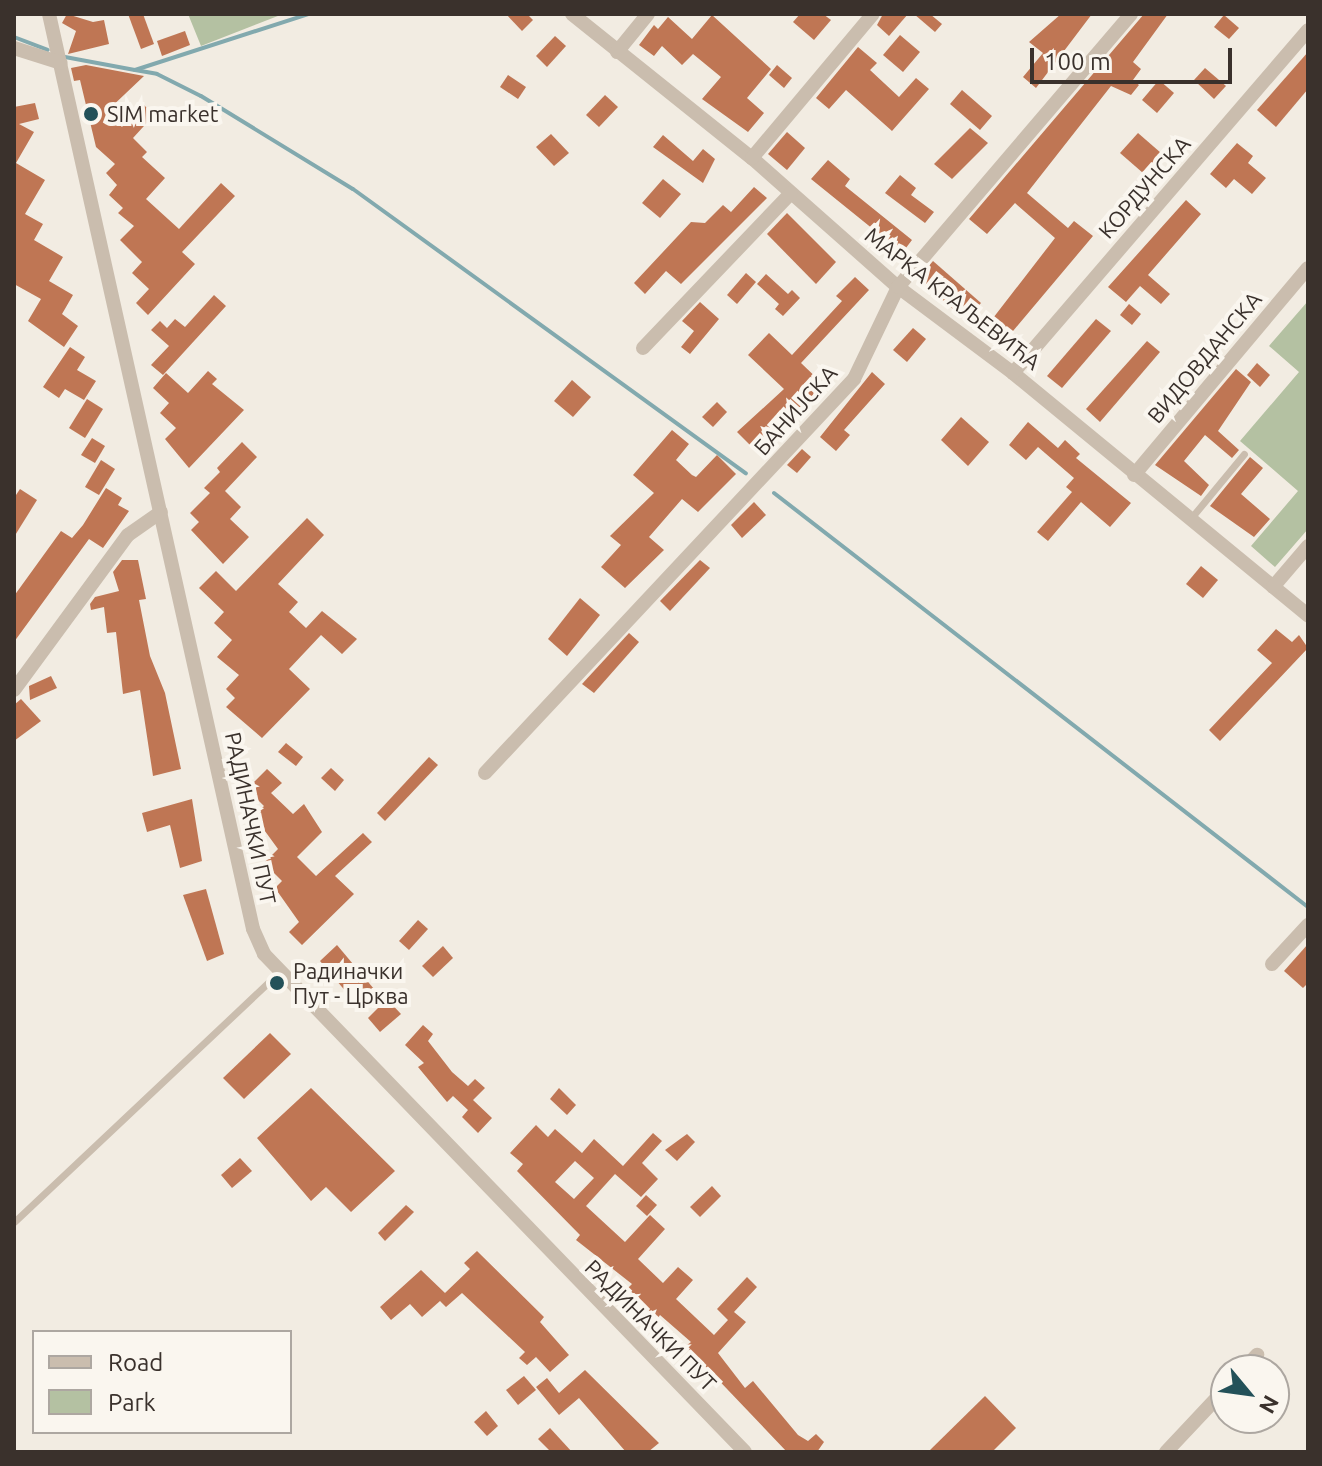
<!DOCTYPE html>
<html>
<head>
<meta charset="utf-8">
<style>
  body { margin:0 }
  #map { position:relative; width:1322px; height:1466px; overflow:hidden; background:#f2ece2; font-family:Ubuntu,sans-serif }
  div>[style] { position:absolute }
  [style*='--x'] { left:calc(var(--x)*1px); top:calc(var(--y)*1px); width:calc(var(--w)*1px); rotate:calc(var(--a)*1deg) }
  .green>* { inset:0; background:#b4c1a2 }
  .stream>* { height:4px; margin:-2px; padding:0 2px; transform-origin:2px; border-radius:2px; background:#82a9ae }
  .building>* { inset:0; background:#bf7654 }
  .service>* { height:7px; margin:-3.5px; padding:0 3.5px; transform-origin:3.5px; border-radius:3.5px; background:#cabdae }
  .minor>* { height:14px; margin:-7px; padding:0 7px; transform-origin:7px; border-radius:7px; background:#cabdae }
  .dots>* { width:22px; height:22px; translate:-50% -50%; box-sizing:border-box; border:4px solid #faf6ef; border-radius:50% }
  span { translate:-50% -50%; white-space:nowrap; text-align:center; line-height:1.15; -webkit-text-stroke:8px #faf6ef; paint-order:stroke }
  .poi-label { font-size:22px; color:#3a312c }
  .left { translate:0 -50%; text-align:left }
  .street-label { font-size:22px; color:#3a312c }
  .frame { position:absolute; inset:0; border:16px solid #3a312c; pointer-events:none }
  .legend { position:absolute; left:32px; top:1330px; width:260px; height:104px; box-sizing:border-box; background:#faf6ef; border:2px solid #ada7a1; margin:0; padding:10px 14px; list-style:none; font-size:24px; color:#3a312c }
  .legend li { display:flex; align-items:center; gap:16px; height:40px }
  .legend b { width:40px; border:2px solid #ada7a1 }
  .north { position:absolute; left:1210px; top:1354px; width:80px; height:80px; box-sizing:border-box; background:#faf6ef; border:2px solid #ada7a1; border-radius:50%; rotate:119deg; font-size:22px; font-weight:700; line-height:32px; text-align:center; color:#3a312c }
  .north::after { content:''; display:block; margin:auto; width:28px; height:36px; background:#235159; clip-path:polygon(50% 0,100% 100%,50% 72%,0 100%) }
  .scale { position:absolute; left:1030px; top:48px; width:202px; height:36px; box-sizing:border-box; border:4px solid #3a312c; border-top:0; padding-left:10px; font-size:24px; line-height:28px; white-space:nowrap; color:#3a312c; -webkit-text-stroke:6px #faf6ef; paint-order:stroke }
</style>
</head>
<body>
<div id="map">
  <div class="green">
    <i style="clip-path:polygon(188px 14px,283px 14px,201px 46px)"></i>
    <i style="clip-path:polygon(1308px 301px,1308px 529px,1275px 567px,1251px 546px,1298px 491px,1240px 441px,1299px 372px,1269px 346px)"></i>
  </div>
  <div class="stream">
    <i style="--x:14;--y:37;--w:36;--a:21"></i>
    <i style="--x:65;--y:57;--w:71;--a:10.5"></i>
    <i style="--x:135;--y:70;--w:182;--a:-17.9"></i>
    <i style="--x:135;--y:70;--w:22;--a:10"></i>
    <i style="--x:157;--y:74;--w:49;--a:26.6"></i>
    <i style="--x:201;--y:96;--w:178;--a:31.5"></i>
    <i style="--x:353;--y:189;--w:485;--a:35.9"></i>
    <i style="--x:774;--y:493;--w:676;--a:37.79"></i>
  </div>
  <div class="building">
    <i style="clip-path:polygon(67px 14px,93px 22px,104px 20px,109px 44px,68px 54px,76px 31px,62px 23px)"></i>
    <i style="clip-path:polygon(128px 14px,143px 14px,154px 44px,141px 49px)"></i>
    <i style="clip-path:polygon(506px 14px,527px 14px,533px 20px,522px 31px)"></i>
    <i style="clip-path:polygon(800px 14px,823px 14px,831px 20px,814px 40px,793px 22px)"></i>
    <i style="clip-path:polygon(883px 14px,908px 14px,889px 36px,877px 25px)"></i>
    <i style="clip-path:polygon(914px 14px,930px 14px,942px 24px,935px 32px)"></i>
    <i style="clip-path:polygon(1061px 14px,1092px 14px,1036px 88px,1023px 77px,1043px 53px,1029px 42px)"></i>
    <i style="clip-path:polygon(1144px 14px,1168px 14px,1133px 62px,1141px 69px,1133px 80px,1139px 85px,1131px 95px,1111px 86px,1027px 193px,1068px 228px,1074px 221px,1093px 236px,1008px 337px,990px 322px,1055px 238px,1015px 203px,987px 234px,969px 219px)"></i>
    <i style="clip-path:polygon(712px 15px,771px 69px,747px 98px,764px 113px,748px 132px,702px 99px,721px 77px,693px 54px,682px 65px,662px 46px,654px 56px,639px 45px,654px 25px,658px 29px,668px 17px,692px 39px)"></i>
    <i style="clip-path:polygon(1224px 15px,1239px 28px,1229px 39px,1214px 27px)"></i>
    <i style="clip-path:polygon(185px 31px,190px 45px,162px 56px,157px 41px)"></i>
    <i style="clip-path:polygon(900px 35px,920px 52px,903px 72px,883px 55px)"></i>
    <i style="clip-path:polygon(555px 36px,566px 46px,547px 67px,536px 56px)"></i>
    <i style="clip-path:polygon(858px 47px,877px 63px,870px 70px,899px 97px,916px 78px,929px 89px,892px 131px,846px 90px,829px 109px,816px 98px)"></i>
    <i style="clip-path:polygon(1308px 52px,1308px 89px,1276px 127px,1257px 110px)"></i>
    <i style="clip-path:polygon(86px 65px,144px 76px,106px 112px,122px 127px,143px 104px,154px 115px,133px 138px,147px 152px,142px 157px,165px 178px,146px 199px,179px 229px,221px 183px,235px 196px,182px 252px,195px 264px,148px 315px,136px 303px,149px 289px,132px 273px,142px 262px,120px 240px,134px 226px,118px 213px,123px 208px,109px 195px,117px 185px,106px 173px,115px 164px,96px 147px,80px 80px,74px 81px,71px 68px)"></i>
    <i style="clip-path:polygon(777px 65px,792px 78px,784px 88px,769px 75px)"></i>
    <i style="clip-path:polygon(1205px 68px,1226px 86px,1214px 99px,1194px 80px)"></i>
    <i style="clip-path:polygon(508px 75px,526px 87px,518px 99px,500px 87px)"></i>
    <i style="clip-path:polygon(1159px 80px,1174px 93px,1157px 113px,1142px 100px)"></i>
    <i style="clip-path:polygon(962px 90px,992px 116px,980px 130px,950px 104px)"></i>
    <i style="clip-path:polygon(605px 95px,618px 107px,599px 127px,586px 115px)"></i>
    <i style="clip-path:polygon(35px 103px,39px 119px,19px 124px,34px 132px,16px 163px,45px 180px,25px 214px,43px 224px,34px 240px,63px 257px,49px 281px,73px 295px,62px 314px,78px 326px,64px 347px,28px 321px,41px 299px,14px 284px,14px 107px)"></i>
    <i style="clip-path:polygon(970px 128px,988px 143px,952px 179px,934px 164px)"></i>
    <i style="clip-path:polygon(787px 132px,805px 148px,787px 170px,768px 154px)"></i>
    <i style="clip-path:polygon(1138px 133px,1161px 153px,1143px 173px,1120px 153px)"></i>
    <i style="clip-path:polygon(551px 134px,569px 153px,554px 166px,536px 147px)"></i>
    <i style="clip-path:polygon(663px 135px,693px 161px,703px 149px,715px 159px,703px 183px,653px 147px)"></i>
    <i style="clip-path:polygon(1237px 143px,1253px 156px,1248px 163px,1266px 178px,1252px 194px,1234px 179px,1226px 188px,1210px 174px)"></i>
    <i style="clip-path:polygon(828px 160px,850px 179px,845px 186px,912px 240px,896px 261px,882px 250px,889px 242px,811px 179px)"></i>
    <i style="clip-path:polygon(900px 175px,916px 188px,911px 195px,934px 212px,925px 223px,885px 193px)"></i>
    <i style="clip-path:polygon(663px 179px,681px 194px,660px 218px,642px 203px)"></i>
    <i style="clip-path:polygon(754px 187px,767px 198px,681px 284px,666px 271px,645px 294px,634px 283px,691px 222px,705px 223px,723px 205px,731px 212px)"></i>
    <i style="clip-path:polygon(1186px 200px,1201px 214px,1148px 275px,1170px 294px,1161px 304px,1140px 286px,1126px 302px,1108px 287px)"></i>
    <i style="clip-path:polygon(787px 213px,836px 262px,816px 284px,767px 234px)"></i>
    <i style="clip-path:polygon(933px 261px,981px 303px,966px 320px,918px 279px)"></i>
    <i style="clip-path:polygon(746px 273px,756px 282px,737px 304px,727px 295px)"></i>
    <i style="clip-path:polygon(766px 274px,788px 294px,792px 290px,800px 298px,783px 316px,775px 309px,779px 304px,757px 284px)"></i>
    <i style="clip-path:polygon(855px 277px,869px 290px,801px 363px,824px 385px,754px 449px,737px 432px,784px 389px,748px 355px,769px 333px,792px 355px,842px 301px,836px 296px)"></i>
    <i style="clip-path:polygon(214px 295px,226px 306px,163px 375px,151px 365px,169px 346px,151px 330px,160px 321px,167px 328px,175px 319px,185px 327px)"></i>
    <i style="clip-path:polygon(700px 302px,719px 319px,690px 354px,681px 347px,694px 331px,682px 321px)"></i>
    <i style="clip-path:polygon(1129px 304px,1141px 314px,1132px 325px,1120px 315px)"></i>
    <i style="clip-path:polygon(1096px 319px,1111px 331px,1062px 388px,1047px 376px)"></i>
    <i style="clip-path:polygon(913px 328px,926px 339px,907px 362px,893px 350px)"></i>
    <i style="clip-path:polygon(1147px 341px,1160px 352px,1100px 422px,1086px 409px)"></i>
    <i style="clip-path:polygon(70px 347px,85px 357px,77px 370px,96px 381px,84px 400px,65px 389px,59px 398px,43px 387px)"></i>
    <i style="clip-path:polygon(1257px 363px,1270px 375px,1260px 387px,1247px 375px)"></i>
    <i style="clip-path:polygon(1236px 369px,1251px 382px,1218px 431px,1239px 450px,1232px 458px,1205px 435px,1184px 461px,1209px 485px,1201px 496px,1155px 465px)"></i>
    <i style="clip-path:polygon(208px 371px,217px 379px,212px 384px,244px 410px,189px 468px,165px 439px,176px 428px,160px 413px,169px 403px,153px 388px,166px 373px,188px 393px)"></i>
    <i style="clip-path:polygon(872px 372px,885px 384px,844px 430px,850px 435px,836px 451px,820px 437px)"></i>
    <i style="clip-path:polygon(572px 380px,591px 397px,573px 417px,554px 401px)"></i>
    <i style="clip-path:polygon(87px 399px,103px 409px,85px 438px,69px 428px)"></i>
    <i style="clip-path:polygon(717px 402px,727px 412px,713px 427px,702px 417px)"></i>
    <i style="clip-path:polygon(961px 417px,989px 442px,968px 466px,941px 440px)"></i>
    <i style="clip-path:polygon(1028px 422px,1058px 448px,1065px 440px,1080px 454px,1076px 458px,1131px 503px,1110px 527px,1081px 502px,1048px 541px,1037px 532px,1072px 492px,1066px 487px,1074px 478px,1038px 447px,1026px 460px,1009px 445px)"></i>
    <i style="clip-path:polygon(672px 430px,689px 444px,676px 460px,692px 475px,696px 477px,717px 455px,736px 474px,698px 512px,682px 499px,649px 537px,664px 550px,625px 588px,601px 567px,621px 545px,610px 536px,654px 493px,633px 475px)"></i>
    <i style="clip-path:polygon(92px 438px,105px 446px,95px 463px,81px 455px)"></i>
    <i style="clip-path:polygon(242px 442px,257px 457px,225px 491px,241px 507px,230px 519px,249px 537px,223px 564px,191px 530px,199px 522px,190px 513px,210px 493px,204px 488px,220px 472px,217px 468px)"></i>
    <i style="clip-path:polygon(802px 449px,811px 457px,797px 473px,787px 465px)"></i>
    <i style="clip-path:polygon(1250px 457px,1263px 468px,1241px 494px,1270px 519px,1254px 537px,1210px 506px)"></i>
    <i style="clip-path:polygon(101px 460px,115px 469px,99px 495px,85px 487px)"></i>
    <i style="clip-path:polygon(106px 488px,122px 498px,118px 505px,129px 511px,103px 548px,89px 539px,14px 642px,14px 596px,61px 531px,72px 538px,83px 525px)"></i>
    <i style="clip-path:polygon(20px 489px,37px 500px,14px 537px,14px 498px)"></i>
    <i style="clip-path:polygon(754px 502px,766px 515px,742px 538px,731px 525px)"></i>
    <i style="clip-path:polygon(307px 518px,324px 535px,278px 584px,298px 602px,289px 612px,306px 628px,322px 611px,357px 639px,342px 654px,321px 635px,289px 669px,310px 689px,262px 738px,226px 707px,235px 698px,226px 689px,239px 675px,217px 657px,232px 640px,214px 623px,224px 612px,199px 588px,216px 571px,236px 591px)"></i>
    <i style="clip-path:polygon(122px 560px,138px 560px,146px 599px,139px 600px,150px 656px,165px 693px,181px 769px,153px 776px,140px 690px,123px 694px,116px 632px,107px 633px,104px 607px,91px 610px,90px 604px,95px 597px,119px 591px,113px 572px)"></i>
    <i style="clip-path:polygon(700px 560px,710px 568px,670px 611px,660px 601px)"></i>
    <i style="clip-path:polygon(1201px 566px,1218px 580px,1203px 598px,1186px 584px)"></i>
    <i style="clip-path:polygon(580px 598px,600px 615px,567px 656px,548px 639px)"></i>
    <i style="clip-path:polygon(1276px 629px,1292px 642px,1299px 635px,1308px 648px,1220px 741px,1209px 730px,1272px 663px,1257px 650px)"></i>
    <i style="clip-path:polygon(629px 633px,639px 642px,594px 693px,582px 684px)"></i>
    <i style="clip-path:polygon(51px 676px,57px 688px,30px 700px,29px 686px)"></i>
    <i style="clip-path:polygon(21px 699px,41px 721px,14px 741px,14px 705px)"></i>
    <i style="clip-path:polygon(286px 743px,303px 757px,296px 766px,278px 752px)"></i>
    <i style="clip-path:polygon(429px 757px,438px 765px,385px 821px,377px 813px)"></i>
    <i style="clip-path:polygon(331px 768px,344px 780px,335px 791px,321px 778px)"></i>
    <i style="clip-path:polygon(267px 769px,282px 783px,271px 793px,293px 814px,304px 804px,322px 832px,297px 857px,316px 876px,363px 833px,372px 842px,335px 876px,354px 894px,302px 945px,289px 932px,299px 922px,275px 888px,282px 881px,264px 863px,278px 849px,254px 816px,264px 806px,247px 789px)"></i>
    <i style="clip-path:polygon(192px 799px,202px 861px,180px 868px,170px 825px,147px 832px,142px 813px)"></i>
    <i style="clip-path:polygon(206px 889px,224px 954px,207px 961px,183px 895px)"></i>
    <i style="clip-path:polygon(418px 920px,428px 929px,409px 950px,399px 941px)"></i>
    <i style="clip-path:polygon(1308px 944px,1308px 983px,1303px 988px,1284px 971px)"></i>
    <i style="clip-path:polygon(337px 945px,374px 989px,358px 1006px,320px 961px)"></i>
    <i style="clip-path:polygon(443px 946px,453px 958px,433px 977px,422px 966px)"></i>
    <i style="clip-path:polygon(387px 999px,401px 1014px,380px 1032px,368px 1018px)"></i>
    <i style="clip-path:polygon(423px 1025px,433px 1034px,428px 1041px,452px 1072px,468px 1086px,475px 1079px,485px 1088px,473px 1100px,492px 1118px,478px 1133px,462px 1117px,468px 1110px,453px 1096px,447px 1102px,418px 1067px,424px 1063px,405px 1045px)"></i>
    <i style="clip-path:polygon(270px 1033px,291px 1054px,244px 1099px,223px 1078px)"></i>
    <i style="clip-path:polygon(311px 1088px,395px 1171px,351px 1212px,326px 1187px,311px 1201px,257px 1138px)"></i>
    <i style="clip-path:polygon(559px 1088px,576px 1105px,567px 1115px,550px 1099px)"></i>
    <i style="clip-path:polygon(evenodd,536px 1125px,548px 1137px,555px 1129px,582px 1153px,594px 1139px,623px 1166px,653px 1133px,662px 1141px,642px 1163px,658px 1179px,641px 1197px,615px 1174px,586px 1206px,625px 1242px,650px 1215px,665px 1229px,638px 1259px,663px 1283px,678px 1267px,693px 1280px,676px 1299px,714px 1335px,728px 1320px,717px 1309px,747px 1277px,757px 1287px,734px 1312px,746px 1322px,718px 1353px,745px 1388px,753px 1381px,798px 1435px,808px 1441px,816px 1434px,824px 1442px,817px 1452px,787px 1452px,686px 1346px,691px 1342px,660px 1315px,657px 1319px,628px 1288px,632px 1284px,576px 1240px,580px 1235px,517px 1171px,523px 1164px,510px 1153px,536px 1125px,575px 1161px,594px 1178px,574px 1199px,555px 1182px,575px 1161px)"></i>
    <i style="clip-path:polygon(687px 1134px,695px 1142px,677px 1161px,665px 1150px)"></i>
    <i style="clip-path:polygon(240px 1158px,252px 1171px,232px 1188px,221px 1175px)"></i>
    <i style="clip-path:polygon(712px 1186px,721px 1196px,700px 1217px,690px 1207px)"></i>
    <i style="clip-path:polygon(646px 1195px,657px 1205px,647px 1216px,636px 1206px)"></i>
    <i style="clip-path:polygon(406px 1205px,414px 1212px,385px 1241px,378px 1233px)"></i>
    <i style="clip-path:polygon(477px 1251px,544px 1317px,540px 1322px,569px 1355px,550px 1372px,536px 1357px,527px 1365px,519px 1358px,525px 1352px,462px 1293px,446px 1307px,440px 1301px,422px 1317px,410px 1304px,391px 1320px,380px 1307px,421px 1270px,445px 1293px,470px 1269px,464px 1263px)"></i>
    <i style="clip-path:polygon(585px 1370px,659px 1443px,648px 1452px,626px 1452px,579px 1398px,559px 1415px,536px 1387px,547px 1378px,559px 1393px)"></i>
    <i style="clip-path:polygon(524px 1376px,536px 1390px,518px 1405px,506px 1390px)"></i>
    <i style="clip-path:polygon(985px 1396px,1016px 1428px,992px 1452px,928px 1452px)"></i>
    <i style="clip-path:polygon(486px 1411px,498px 1426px,487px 1436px,474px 1422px)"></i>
    <i style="clip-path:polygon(550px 1428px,572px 1452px,551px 1452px,538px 1439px)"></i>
  </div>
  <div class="service">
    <i style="--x:1191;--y:518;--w:83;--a:-50.4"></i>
    <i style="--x:14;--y:1222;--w:361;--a:-43.3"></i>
  </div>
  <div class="minor">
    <i style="--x:49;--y:14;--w:937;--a:77.43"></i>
    <i style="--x:253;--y:929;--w:27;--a:66"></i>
    <i style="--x:264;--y:954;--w:692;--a:45.99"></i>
    <i style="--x:572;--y:14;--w:231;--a:38.7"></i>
    <i style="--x:752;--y:158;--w:195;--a:41.5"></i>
    <i style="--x:898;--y:287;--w:144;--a:36.8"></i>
    <i style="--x:1013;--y:373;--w:382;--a:39.4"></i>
    <i style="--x:14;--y:48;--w:49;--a:17.7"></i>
    <i style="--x:617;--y:52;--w:49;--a:-50.8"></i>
    <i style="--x:752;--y:158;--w:188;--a:-50"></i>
    <i style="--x:643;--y:348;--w:214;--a:-46.3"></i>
    <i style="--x:1013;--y:373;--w:452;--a:-49.3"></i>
    <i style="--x:1134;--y:475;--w:270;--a:-50"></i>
    <i style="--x:1273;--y:587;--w:54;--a:-49.5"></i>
    <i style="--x:14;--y:690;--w:192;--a:-53.7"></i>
    <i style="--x:128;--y:535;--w:40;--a:-34.9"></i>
    <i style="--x:485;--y:773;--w:540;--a:-46.88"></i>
    <i style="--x:854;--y:379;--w:102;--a:-64.4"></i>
    <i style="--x:898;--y:287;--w:359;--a:-49.5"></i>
    <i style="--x:1272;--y:964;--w:53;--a:-47.3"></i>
    <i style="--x:1243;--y:1370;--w:21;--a:-47"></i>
    <i style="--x:1166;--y:1452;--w:88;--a:-46.8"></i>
  </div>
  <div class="dots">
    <i style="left:91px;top:114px;background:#235159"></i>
    <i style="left:277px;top:983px;background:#235159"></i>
  </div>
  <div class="poi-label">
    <span class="left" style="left:107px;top:114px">SIM market</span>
    <span class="left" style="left:293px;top:983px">Радиначки<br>Пут - Црква</span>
  </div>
  <div class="street-label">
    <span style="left:1144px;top:187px;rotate:-49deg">КОРДУНСКА</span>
    <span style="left:953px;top:298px;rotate:38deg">МАРКА КРАЉЕВИЋА</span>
    <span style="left:1204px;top:357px;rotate:-50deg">ВИДОВДАНСКА</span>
    <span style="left:795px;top:410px;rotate:-48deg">БАНИЈСКА</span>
    <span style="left:251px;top:818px;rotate:78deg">РАДИНАЧКИ ПУТ</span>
    <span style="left:651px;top:1325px;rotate:45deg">РАДИНАЧКИ ПУТ</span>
  </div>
  <div class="frame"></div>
  <ul class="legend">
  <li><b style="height:10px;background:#cabdae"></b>Road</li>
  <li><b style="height:22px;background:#b4c1a2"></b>Park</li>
  </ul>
  <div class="north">N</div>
  <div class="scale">100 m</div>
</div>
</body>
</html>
